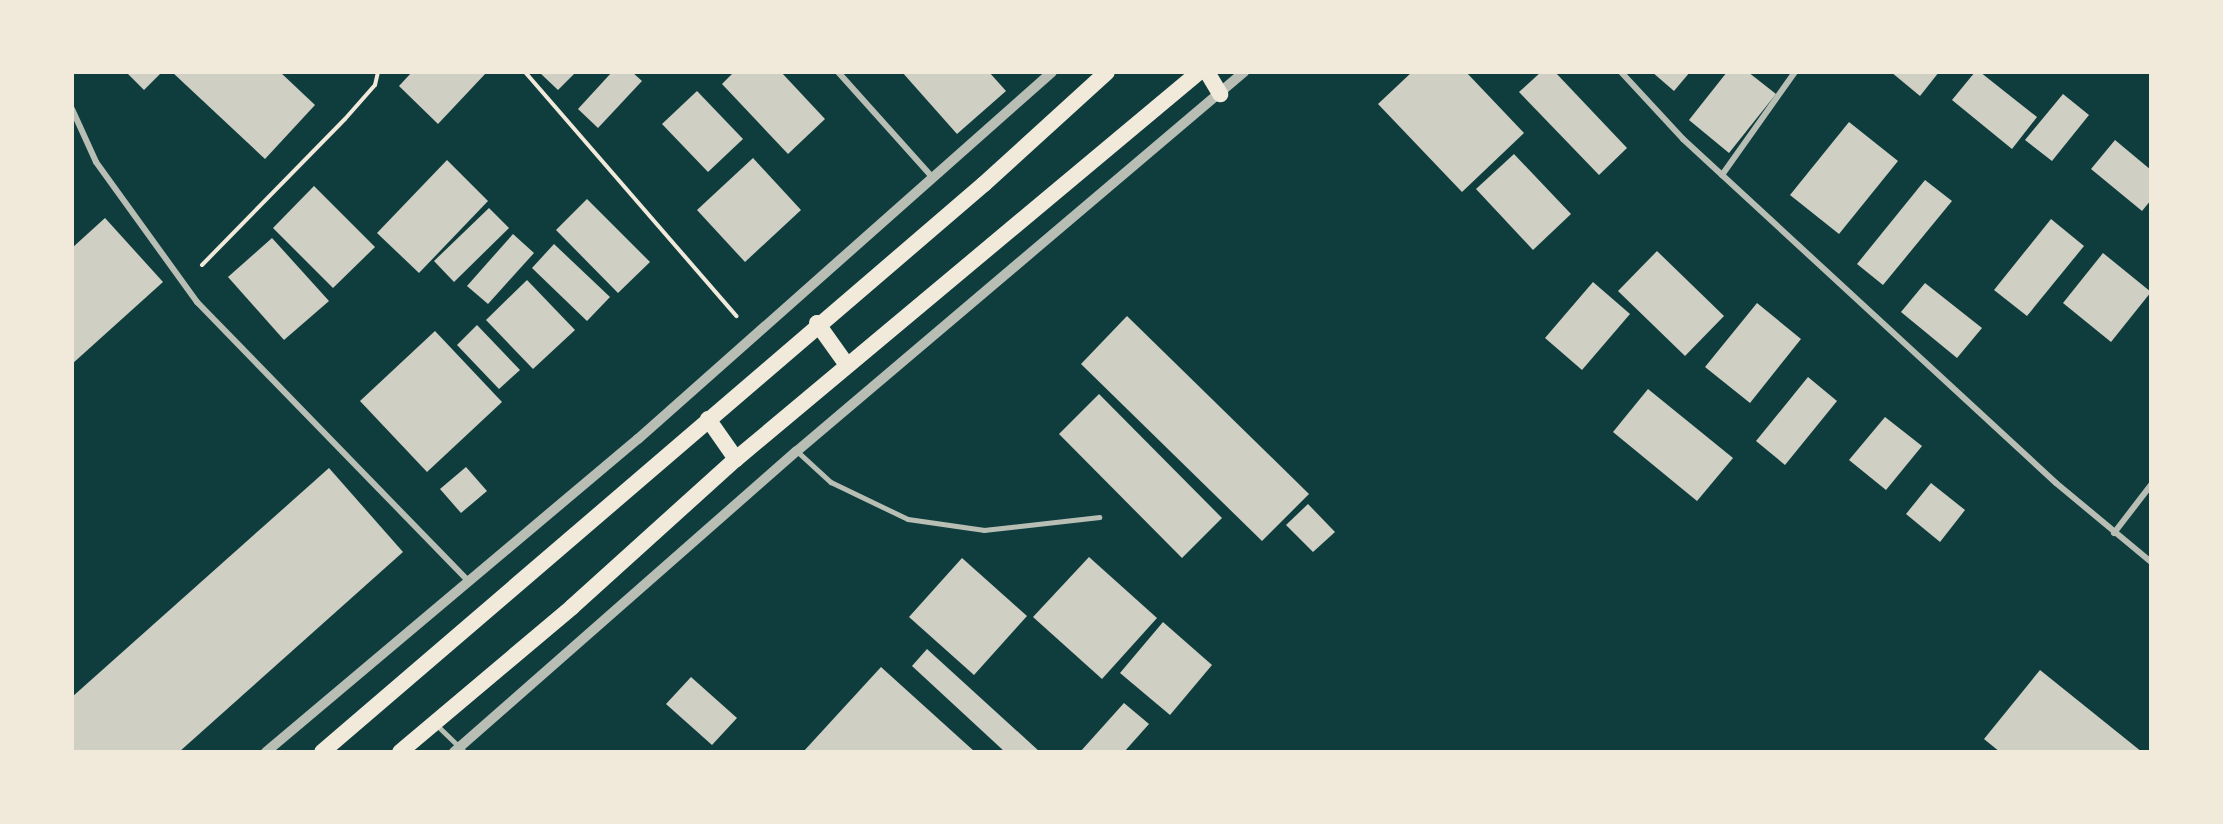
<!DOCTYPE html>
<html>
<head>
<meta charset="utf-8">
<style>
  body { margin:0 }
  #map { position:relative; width:2223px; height:824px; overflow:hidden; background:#0f3d3e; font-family:"Fira Sans",sans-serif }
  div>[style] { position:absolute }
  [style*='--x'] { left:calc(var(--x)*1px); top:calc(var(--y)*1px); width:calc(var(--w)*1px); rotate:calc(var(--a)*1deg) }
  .building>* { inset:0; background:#cfcfc3 }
  .path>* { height:4px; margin:-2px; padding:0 2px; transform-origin:2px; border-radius:2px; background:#f1e9da }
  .service>* { height:4.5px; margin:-2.25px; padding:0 2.25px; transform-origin:2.25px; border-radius:2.25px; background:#b8beb3 }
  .minor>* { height:6px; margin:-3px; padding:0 3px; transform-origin:3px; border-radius:3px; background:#b8beb3 }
  .tertiary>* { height:10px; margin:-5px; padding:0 5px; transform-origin:5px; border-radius:5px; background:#b8beb3 }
  .trunk>* { height:16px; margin:-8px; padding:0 8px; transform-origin:8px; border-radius:8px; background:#f1e9da }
  span { translate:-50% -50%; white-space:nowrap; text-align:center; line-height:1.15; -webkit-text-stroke:6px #f1e9da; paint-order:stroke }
  .frame { position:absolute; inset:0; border:74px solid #f1e9da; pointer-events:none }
</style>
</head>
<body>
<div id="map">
  <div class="building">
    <i style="clip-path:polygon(126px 72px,162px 72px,144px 90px)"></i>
    <i style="clip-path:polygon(172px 72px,280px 72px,315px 105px,265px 159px)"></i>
    <i style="clip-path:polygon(412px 72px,485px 72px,486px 73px,438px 124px,399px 86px)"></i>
    <i style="clip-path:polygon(539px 72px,576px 72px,558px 90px)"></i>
    <i style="clip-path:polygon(612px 72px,632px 72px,642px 81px,598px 128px,578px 109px)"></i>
    <i style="clip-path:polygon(734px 72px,781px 72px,825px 119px,788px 154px,722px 84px)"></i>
    <i style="clip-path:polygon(902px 72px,989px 72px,1006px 91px,957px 134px)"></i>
    <i style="clip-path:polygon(1412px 72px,1466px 72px,1524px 133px,1462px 192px,1378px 104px)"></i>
    <i style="clip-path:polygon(1541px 72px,1555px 72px,1627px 148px,1599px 175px,1519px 92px)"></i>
    <i style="clip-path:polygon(1652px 72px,1690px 72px,1674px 91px)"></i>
    <i style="clip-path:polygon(1727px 72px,1748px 72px,1776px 94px,1729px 153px,1689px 120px)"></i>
    <i style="clip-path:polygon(1891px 72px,1939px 72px,1920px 96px)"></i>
    <i style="clip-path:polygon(1975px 72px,1980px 72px,2037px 117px,2012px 149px,1952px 100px)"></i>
    <i style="clip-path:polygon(697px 91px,743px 139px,708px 172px,662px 124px)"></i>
    <i style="clip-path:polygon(2063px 94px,2089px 115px,2052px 161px,2025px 140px)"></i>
    <i style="clip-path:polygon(1849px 122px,1898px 161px,1839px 234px,1790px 195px)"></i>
    <i style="clip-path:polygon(2115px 140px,2151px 170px,2151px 200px,2142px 211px,2091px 169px)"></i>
    <i style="clip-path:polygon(1514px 154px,1571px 214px,1533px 250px,1476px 189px)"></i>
    <i style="clip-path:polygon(753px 158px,801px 210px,745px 262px,697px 210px)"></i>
    <i style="clip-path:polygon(447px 160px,488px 201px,419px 273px,377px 233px)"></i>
    <i style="clip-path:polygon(1925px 180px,1952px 201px,1883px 285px,1857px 264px)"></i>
    <i style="clip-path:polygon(314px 186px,375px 247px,333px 288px,273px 228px)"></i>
    <i style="clip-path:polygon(587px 199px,650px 262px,618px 293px,556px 230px)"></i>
    <i style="clip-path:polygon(489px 208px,509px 228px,454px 282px,434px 261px)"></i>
    <i style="clip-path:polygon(105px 218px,163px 282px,72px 364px,72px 248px)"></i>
    <i style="clip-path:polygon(2051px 219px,2084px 246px,2027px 316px,1994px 290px)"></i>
    <i style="clip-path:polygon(513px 234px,534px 253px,488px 304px,467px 286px)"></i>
    <i style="clip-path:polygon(272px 238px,329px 301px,284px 340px,228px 277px)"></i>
    <i style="clip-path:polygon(554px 244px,610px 297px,587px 321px,532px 268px)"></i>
    <i style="clip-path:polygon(1657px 251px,1724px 316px,1685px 356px,1618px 291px)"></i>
    <i style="clip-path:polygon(2103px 253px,2151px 292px,2111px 342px,2063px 303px)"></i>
    <i style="clip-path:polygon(527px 280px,575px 330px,533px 369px,486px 320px)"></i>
    <i style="clip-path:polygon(1593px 282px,1630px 314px,1582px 370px,1545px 338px)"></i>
    <i style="clip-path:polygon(1925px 283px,1982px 328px,1957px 358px,1901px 312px)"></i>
    <i style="clip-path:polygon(1757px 303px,1801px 339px,1750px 403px,1705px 367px)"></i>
    <i style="clip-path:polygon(1127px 316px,1309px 494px,1262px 541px,1081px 364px)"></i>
    <i style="clip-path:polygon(477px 325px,520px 370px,499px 389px,457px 345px)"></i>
    <i style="clip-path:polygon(435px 331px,502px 402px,427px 472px,360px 401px)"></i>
    <i style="clip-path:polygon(1808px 377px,1837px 401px,1785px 465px,1756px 441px)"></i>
    <i style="clip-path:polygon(1648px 389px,1733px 458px,1697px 501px,1613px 432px)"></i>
    <i style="clip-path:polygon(1099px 394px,1222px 518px,1182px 558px,1059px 434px)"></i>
    <i style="clip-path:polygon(1885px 417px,1922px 446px,1886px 490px,1849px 460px)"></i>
    <i style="clip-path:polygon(466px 467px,487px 491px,461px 513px,440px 489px)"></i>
    <i style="clip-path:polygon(329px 468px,403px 552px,179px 752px,72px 752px,72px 697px)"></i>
    <i style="clip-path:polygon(1931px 483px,1965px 510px,1940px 542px,1906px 514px)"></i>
    <i style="clip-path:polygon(1308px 504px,1335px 532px,1313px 552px,1286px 525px)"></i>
    <i style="clip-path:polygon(1089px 557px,1157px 618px,1102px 679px,1033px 617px)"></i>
    <i style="clip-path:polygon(962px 558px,1027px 616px,974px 675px,909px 617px)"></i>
    <i style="clip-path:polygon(1163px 622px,1212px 665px,1170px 715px,1120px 673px)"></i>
    <i style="clip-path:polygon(927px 649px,1040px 752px,1005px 752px,912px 666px)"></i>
    <i style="clip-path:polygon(881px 667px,975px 752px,803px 752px)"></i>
    <i style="clip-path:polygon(2040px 670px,2142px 752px,2000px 752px,1984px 739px)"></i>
    <i style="clip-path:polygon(691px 677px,737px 718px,712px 745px,666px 704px)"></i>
    <i style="clip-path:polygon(1124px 703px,1149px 724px,1124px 752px,1080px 752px)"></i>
  </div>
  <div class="path">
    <i style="--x:525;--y:72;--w:323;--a:49.1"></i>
    <i style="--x:202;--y:265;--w:204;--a:-45.6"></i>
    <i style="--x:345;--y:119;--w:45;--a:-48.6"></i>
    <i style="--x:375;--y:85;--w:13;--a:-77"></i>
  </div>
  <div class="service">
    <i style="--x:797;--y:451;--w:46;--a:42.4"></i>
    <i style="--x:831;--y:482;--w:85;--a:25.7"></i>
    <i style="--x:908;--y:519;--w:77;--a:8.2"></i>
    <i style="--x:984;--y:530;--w:116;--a:-6.4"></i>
    <i style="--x:438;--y:726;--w:37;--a:44"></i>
  </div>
  <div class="minor">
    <i style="--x:838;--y:72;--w:142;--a:48.1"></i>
    <i style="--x:1621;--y:72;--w:91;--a:47.2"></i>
    <i style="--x:1683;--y:139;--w:507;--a:42.68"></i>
    <i style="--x:2056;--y:483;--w:124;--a:39.7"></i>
    <i style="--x:72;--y:109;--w:58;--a:65.6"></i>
    <i style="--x:96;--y:162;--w:173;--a:54.2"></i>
    <i style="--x:197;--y:302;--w:388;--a:45.8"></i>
    <i style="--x:1722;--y:175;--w:126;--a:-54.7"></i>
    <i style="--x:2114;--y:533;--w:61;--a:-52.4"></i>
  </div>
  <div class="tertiary">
    <i style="--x:266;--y:752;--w:486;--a:-40.1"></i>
    <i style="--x:638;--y:439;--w:553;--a:-41.56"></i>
    <i style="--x:454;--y:752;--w:456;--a:-41.3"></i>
    <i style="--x:797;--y:451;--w:586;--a:-40.29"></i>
  </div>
  <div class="trunk">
    <i style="--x:1207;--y:72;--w:26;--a:59"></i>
    <i style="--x:817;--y:323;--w:52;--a:54.5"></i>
    <i style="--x:708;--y:419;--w:49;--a:55"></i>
    <i style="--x:322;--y:752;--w:872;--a:-40.63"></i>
    <i style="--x:984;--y:184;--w:166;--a:-42.3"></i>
    <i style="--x:400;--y:752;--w:225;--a:-40.1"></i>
    <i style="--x:572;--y:607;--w:221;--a:-42.1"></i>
    <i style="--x:736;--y:459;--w:603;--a:-39.89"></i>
  </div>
  <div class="frame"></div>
</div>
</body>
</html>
